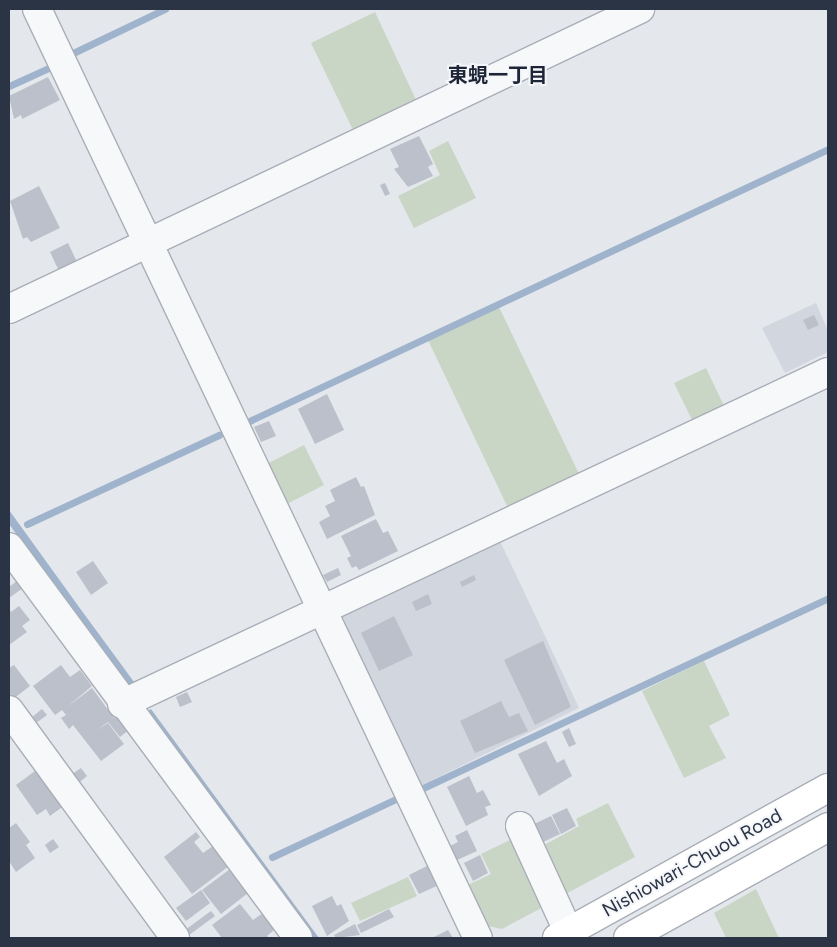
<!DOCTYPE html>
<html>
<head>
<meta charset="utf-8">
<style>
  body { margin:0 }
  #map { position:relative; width:837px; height:947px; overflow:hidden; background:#e4e7ec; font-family:Figtree,"Noto Sans JP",sans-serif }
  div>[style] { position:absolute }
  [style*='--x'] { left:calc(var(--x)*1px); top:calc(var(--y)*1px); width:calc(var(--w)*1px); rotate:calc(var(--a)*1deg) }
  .built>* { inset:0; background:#d2d6de }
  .green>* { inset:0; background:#c9d6c5 }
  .water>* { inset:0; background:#9fb4cc }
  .stream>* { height:7px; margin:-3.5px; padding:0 3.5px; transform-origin:3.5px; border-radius:3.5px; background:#9fb4cc }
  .building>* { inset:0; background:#bbc0ca }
  .roads { filter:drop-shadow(1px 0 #a9aeb7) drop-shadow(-1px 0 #a9aeb7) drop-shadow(0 1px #a9aeb7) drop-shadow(0 -1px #a9aeb7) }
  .minor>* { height:28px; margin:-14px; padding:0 14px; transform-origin:14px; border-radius:14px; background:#f7f8fa }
  .major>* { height:28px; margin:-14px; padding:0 14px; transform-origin:14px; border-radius:14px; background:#fff }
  span { translate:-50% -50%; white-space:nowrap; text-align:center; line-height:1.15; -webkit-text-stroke:4px #f4f6f9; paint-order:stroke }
  .street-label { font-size:19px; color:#2b3445 }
  .neighbourhood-label { font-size:20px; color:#1d2536; font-weight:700 }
  .frame { position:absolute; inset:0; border:10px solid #2b3445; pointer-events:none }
</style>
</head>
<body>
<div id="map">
  <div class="built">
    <i style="clip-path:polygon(816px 303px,828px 331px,828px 352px,785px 373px,762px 328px)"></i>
    <i style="clip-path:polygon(499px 539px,579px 708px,416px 788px,336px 619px)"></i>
  </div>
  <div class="green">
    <i style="clip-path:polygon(375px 12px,417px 102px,354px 132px,311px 43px)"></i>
    <i style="clip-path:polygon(448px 141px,476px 198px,414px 228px,398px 196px,440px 175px,429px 151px)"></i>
    <i style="clip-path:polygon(499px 307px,580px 476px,509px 510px,428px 340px)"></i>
    <i style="clip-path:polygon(706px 368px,725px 408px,693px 422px,674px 383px)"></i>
    <i style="clip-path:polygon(304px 445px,324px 485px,279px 508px,259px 468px)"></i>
    <i style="clip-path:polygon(704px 661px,730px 715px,709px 726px,726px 758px,684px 778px,642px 691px)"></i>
    <i style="clip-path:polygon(608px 803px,635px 857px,558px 898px,537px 849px,579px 826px,576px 819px)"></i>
    <i style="clip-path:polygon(514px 838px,547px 905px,502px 929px,483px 925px,466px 886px,491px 874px,481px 854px)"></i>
    <i style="clip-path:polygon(408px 877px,417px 896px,360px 921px,351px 903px)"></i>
    <i style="clip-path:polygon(756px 889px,779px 938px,726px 938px,714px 913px)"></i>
  </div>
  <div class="water">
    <i style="clip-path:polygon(9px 510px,79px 607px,137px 686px,129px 691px,9px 524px)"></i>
    <i style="clip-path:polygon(151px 709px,319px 938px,312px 938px,145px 713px)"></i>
  </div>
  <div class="stream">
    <i style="--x:73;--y:53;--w:102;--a:-25.6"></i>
    <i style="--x:9;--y:86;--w:48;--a:-24.4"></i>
    <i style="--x:245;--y:423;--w:644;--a:-25.17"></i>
    <i style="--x:27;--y:524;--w:212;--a:-24.9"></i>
    <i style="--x:423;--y:788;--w:447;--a:-25.1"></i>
    <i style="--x:272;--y:857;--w:137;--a:-25.1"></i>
  </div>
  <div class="building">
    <i style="clip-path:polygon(48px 77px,60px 100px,22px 119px,21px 115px,14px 119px,9px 96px)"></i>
    <i style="clip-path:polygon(419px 136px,433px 164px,428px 167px,433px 176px,408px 187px,394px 169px,399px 167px,390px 149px)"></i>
    <i style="clip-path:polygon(385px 183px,390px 194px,385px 196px,380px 185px)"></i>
    <i style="clip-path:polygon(39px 186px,60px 228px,31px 242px,27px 237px,23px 239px,10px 201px)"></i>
    <i style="clip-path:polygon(68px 243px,77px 262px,59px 271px,50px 252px)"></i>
    <i style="clip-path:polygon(814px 315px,819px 325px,808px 330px,803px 320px)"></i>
    <i style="clip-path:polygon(327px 394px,344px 430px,315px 444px,298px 409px)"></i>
    <i style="clip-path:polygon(269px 421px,276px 436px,261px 442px,254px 427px)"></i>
    <i style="clip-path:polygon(356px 477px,361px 487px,364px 486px,375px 515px,327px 539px,319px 522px,330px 516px,325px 506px,335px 501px,330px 490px)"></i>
    <i style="clip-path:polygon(376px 519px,383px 533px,388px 531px,398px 551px,359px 570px,356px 566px,352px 568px,347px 558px,351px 556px,341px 536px)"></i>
    <i style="clip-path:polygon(93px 561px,108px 583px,91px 595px,76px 572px)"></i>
    <i style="clip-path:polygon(338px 568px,341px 575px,327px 582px,323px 575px)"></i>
    <i style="clip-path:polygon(474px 575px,476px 580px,462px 587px,460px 582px)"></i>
    <i style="clip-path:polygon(17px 581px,23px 588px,9px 598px,9px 587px)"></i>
    <i style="clip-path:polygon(428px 594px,432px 604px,416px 611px,412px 602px)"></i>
    <i style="clip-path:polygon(19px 606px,30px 620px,22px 626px,27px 632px,9px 645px,9px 608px,11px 612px)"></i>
    <i style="clip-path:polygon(394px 616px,413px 655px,379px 671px,361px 633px)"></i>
    <i style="clip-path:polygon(543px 641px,571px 707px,535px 725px,504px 660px)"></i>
    <i style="clip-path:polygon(14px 665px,30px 686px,13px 699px,9px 692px,9px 668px)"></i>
    <i style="clip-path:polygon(61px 665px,70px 677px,80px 670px,92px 686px,67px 707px,92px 688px,114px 718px,119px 715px,130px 729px,120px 737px,108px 722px,97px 730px,108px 723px,124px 744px,101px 761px,73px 725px,69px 729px,61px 718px,66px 715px,62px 710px,55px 715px,33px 686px)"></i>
    <i style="clip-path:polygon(187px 692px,192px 702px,180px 707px,176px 697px)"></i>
    <i style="clip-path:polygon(501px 701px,509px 717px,519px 713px,528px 731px,475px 753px,460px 721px)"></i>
    <i style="clip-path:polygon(42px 709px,47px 715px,36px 723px,31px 718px)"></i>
    <i style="clip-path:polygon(569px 728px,576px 744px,569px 747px,562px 732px)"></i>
    <i style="clip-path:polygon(546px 741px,557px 763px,564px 759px,572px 776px,539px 796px,518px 754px)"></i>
    <i style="clip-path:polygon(39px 768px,65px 805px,50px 816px,46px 809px,37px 815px,16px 785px)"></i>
    <i style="clip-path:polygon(81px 768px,87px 776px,75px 786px,68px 777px)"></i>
    <i style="clip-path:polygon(469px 776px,477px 793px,483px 790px,491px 805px,485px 807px,488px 815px,466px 826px,447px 787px)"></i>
    <i style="clip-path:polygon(567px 808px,576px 826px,561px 834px,552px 815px)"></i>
    <i style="clip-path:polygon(551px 816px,560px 834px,541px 843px,532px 825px)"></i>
    <i style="clip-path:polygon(16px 823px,30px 842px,26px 845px,35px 858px,16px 872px,9px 861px,9px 828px)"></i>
    <i style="clip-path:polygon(467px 830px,477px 851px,457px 860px,450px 846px,458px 842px,455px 836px)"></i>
    <i style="clip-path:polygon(196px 832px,200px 837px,194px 842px,203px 853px,213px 846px,229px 866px,192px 894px,164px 857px)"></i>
    <i style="clip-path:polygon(53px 839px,59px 847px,50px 853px,45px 845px)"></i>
    <i style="clip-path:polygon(480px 855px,488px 873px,473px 881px,464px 863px)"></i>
    <i style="clip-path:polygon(429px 865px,439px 885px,419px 894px,409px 875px)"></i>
    <i style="clip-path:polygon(230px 869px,248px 893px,221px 914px,202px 890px)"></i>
    <i style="clip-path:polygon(201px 890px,210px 903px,186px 921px,176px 908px)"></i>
    <i style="clip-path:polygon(332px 896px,337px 906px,341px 904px,349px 921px,327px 936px,312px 906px)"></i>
    <i style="clip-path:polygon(240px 904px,253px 920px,263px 913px,275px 929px,267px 936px,269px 938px,222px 938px,212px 925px)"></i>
    <i style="clip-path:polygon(389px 909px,394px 917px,361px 933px,357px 925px)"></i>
    <i style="clip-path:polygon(211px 911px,215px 916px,185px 938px,181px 933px)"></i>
    <i style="clip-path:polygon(355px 924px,360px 935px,336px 938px,334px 935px)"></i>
    <i style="clip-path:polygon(448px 930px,453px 938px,432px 938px)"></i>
  </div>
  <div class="roads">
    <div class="minor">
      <i style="--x:37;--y:9;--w:1028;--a:64.61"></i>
      <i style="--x:9;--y:309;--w:699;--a:-25.43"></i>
      <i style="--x:9;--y:547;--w:486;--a:53.5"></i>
      <i style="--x:122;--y:704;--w:780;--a:-25.19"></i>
      <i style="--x:9;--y:710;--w:282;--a:53.9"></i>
      <i style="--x:520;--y:826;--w:115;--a:65.4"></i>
    </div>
    <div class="major">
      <i style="--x:557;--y:938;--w:310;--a:-29"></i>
      <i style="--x:628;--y:938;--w:229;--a:-29"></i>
    </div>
  </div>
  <div class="street-label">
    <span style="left:692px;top:863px;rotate:-29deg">Nishiowari-Chuou Road</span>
  </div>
  <div class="neighbourhood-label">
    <span style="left:498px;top:75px">東蜆一丁目</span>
  </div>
  <div class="frame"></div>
</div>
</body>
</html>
